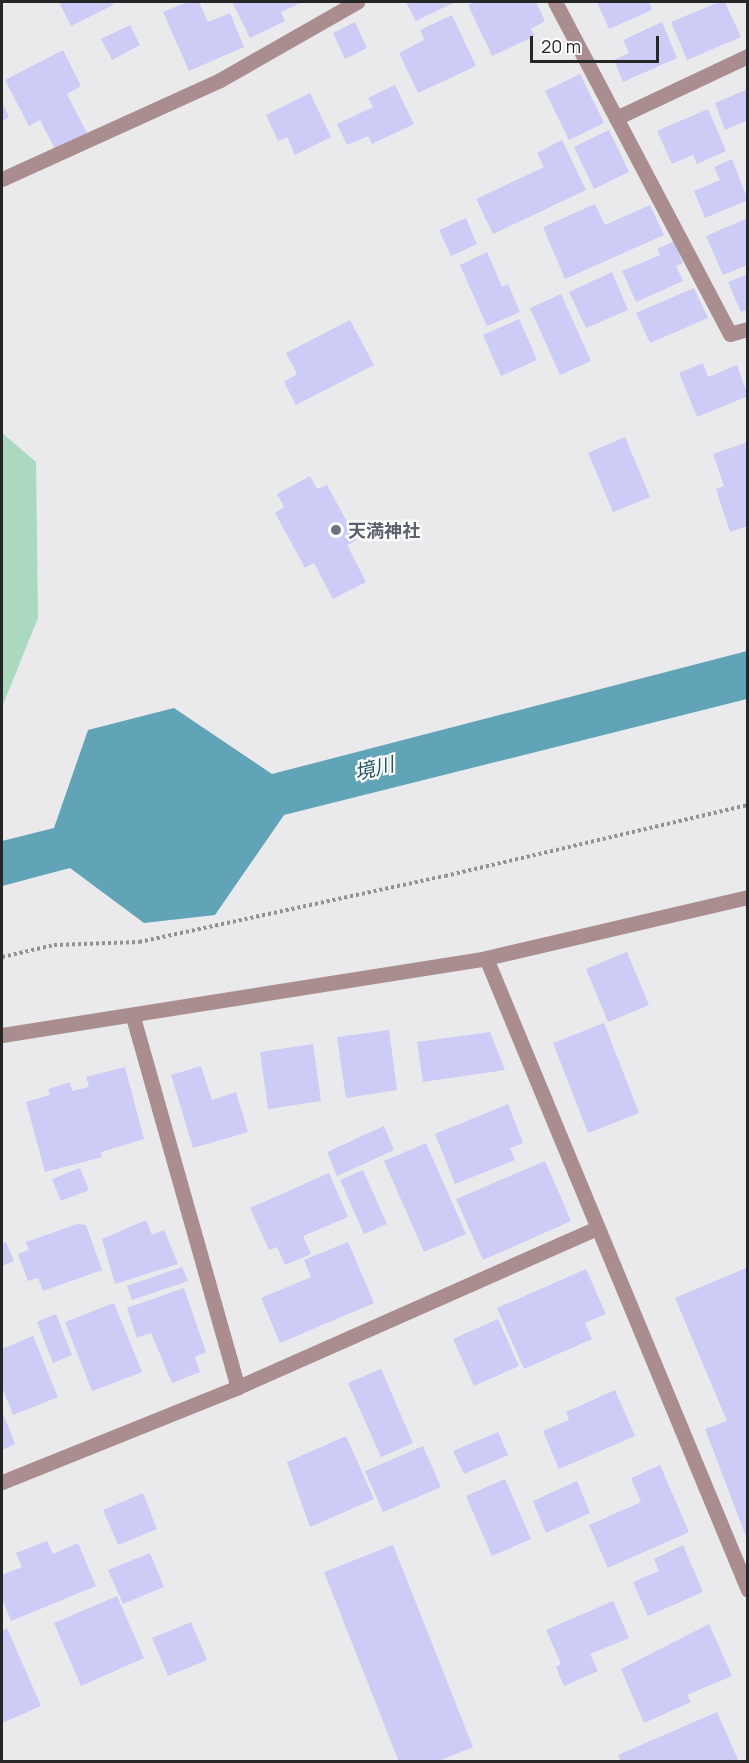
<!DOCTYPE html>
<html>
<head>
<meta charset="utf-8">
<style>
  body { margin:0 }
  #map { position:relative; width:749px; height:1763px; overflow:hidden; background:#eaeaec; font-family:Manrope,"Noto Sans JP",sans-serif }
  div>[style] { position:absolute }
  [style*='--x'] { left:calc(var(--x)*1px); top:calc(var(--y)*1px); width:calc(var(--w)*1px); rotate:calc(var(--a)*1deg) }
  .green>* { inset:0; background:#abd9c0 }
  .water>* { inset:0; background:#61a3b7 }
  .building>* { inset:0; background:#ccccf6 }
  .path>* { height:4px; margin-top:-2px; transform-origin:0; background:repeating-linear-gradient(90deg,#929294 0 3px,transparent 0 6px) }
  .minor>* { height:15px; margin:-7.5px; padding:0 7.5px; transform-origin:7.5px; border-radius:7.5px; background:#aa8e8f }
  .dots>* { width:16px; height:16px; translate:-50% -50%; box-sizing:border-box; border:3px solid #fff; border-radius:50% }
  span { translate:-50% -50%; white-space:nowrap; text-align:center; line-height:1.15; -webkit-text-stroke:4.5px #fff; paint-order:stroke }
  .worship-label { font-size:18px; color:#5b616d; font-weight:700 }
  .left { translate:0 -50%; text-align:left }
  .water-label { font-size:20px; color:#1e5665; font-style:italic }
  .frame { position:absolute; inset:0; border:3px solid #262627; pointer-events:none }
  .scale { position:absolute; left:530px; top:36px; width:129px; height:27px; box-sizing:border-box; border:3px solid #262627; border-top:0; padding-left:8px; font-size:18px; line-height:21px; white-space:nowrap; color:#262627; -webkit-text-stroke:4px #fff; paint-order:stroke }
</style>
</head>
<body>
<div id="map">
  <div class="green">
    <i style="clip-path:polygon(2px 433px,36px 462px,38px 618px,2px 707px)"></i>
  </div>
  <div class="water">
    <i style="clip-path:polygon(747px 651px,747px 699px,284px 815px,215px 915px,144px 923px,70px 868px,2px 886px,2px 841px,54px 828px,88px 730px,174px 708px,272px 774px)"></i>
  </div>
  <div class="building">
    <i style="clip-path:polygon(59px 2px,112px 2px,113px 5px,71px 26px)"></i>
    <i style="clip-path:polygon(188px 2px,199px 2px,208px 22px,230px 13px,244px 47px,189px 71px,163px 12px)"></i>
    <i style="clip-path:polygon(232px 2px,303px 2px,281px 12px,285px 21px,250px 38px)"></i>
    <i style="clip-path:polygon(406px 2px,455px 2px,416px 21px)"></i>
    <i style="clip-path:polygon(475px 2px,536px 2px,545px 21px,531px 29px,535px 36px,492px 56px,468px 5px)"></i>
    <i style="clip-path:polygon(597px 2px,649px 2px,652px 10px,609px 29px)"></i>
    <i style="clip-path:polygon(719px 2px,725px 2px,741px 37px,687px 60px,671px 22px)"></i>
    <i style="clip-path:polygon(452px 15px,476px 66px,418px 93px,399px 53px,424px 40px,420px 30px)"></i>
    <i style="clip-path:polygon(355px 22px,367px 48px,345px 59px,333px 33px)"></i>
    <i style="clip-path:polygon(662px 22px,677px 58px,623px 82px,614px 60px,629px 53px,623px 40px)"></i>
    <i style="clip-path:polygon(130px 25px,140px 45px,112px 60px,101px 39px)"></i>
    <i style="clip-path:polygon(63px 50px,81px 86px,67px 94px,88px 135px,56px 151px,40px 120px,29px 126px,5px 80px)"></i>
    <i style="clip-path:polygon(580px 74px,604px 123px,569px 140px,545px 91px)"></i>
    <i style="clip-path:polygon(395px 85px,414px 124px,372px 144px,368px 136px,347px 145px,337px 124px,373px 107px,368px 98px)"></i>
    <i style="clip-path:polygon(748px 89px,748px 120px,725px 130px,715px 103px)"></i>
    <i style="clip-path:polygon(310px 93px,331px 137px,295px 155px,287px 137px,278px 141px,266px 115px)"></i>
    <i style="clip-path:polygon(2px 103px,9px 117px,2px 121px)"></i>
    <i style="clip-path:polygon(708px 109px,726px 151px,697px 164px,693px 155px,672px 164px,657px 131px)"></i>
    <i style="clip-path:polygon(609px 130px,629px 172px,594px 189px,574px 147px)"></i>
    <i style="clip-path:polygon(562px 140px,586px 190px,493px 234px,476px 199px,544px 167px,537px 153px)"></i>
    <i style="clip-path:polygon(732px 159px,748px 200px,705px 218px,694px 191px,720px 180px,714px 167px)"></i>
    <i style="clip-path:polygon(595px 204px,605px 225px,650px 205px,664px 235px,565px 279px,543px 227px)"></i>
    <i style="clip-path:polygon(466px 218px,477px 244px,451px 256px,439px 230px)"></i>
    <i style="clip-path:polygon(748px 218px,748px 265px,723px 275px,706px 236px)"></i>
    <i style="clip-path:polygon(674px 241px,683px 263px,676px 266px,683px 281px,636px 302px,622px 271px,660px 255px,657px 249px)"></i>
    <i style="clip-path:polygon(487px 252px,502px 287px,508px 284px,520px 312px,487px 326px,460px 265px)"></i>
    <i style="clip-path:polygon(612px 272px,628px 310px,586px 328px,569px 292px)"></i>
    <i style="clip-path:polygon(748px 274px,748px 309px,741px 312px,728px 282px)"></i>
    <i style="clip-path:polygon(694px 288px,708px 318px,650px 343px,636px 313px)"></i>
    <i style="clip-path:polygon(561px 294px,591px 361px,560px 375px,530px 308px)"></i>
    <i style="clip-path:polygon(519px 319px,537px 360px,501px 376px,483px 335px)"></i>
    <i style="clip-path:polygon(350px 320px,374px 365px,296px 405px,284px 382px,297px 374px,286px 353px)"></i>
    <i style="clip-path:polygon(703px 363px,708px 377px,737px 365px,748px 396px,697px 417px,679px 373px)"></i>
    <i style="clip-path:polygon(625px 437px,650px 497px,613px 512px,588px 453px)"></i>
    <i style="clip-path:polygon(748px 442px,748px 526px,730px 532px,716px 489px,724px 486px,713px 454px)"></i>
    <i style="clip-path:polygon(310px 476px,317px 489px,327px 485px,357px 540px,347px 545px,366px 582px,333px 599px,314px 563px,305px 568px,275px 513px,284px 507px,277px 494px)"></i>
    <i style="clip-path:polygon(627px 952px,649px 1005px,608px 1022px,586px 969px)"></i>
    <i style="clip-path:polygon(604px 1023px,639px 1113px,588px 1133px,553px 1043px)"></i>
    <i style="clip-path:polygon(389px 1030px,397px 1090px,346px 1098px,337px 1037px)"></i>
    <i style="clip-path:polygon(490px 1032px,505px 1070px,423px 1082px,417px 1042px)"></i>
    <i style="clip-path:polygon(313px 1044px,321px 1101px,268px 1109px,260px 1052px)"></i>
    <i style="clip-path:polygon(201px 1066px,212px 1100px,236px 1092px,248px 1132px,193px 1148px,171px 1075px)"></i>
    <i style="clip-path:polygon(125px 1067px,144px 1139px,101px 1152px,102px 1157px,45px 1172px,26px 1102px,50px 1095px,48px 1089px,70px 1082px,72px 1091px,89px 1087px,86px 1077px)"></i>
    <i style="clip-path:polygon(508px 1104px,523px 1143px,510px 1148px,515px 1160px,455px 1184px,435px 1134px)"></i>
    <i style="clip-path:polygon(384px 1126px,394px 1150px,337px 1176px,327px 1152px)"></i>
    <i style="clip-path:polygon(426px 1143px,466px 1234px,424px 1252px,384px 1161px)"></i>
    <i style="clip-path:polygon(545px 1161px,571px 1221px,483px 1260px,456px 1199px)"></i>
    <i style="clip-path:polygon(80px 1168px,89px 1190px,61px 1201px,52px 1179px)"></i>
    <i style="clip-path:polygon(363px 1170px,387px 1224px,364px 1234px,340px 1180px)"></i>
    <i style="clip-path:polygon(329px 1173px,348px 1217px,303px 1236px,311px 1254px,285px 1265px,277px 1247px,269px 1250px,250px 1208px)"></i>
    <i style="clip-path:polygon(146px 1220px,152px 1235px,164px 1230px,178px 1264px,115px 1284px,102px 1239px)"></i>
    <i style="clip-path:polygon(77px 1224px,86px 1225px,102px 1270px,43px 1291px,38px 1278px,28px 1281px,18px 1254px,29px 1250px,26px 1242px)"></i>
    <i style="clip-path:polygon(6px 1242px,14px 1261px,2px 1266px,2px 1243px)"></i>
    <i style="clip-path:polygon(348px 1242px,374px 1303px,280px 1343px,261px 1298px,311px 1277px,304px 1260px)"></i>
    <i style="clip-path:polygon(182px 1267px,188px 1281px,132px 1300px,127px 1286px)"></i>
    <i style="clip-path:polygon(748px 1267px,746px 1476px,747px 1539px,705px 1429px,727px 1421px,675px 1298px)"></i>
    <i style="clip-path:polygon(586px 1269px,606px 1314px,585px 1323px,592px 1339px,524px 1369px,497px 1308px)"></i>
    <i style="clip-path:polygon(184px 1288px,206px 1352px,195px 1357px,200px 1372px,172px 1383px,151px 1333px,137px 1338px,127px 1308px)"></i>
    <i style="clip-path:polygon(114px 1303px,142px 1372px,92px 1391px,65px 1322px)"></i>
    <i style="clip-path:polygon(56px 1314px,72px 1355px,53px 1363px,37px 1322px)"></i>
    <i style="clip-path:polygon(498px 1319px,519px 1366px,474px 1386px,453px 1339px)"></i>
    <i style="clip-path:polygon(33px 1336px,58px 1397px,13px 1415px,2px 1387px,2px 1349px)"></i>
    <i style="clip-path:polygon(381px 1369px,413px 1443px,381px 1457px,348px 1383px)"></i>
    <i style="clip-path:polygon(615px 1390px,635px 1436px,559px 1469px,543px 1431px,569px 1420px,566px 1412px)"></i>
    <i style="clip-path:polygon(2px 1411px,15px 1444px,2px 1450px)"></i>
    <i style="clip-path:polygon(498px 1432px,508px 1455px,464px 1474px,453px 1451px)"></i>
    <i style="clip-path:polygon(346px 1436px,374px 1499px,310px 1527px,287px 1462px)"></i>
    <i style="clip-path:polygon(423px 1446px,441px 1487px,383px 1512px,365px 1471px)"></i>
    <i style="clip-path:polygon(660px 1465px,689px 1532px,608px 1568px,589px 1525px,641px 1502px,631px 1478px)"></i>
    <i style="clip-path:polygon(505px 1479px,531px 1539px,492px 1556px,466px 1496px)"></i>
    <i style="clip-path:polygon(577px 1481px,590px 1513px,546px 1533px,533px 1501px)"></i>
    <i style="clip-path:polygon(143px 1493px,157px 1529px,118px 1545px,103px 1510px)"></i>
    <i style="clip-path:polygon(47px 1541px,53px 1554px,78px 1543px,96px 1586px,11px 1621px,2px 1598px,2px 1575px,22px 1567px,16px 1553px)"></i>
    <i style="clip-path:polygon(393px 1545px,473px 1747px,436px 1762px,399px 1762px,324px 1572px)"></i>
    <i style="clip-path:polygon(683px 1545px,703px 1592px,648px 1616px,633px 1582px,659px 1571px,654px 1559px)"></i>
    <i style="clip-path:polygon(150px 1553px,164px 1587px,123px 1604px,108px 1570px)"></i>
    <i style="clip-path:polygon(117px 1596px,144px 1658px,81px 1686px,54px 1623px)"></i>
    <i style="clip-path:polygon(613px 1601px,629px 1638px,590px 1654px,598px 1671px,564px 1686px,556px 1667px,561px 1664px,546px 1630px)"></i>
    <i style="clip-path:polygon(191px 1622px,207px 1660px,168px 1676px,152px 1638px)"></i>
    <i style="clip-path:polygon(709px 1624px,732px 1676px,687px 1695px,691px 1702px,644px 1723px,621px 1669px)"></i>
    <i style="clip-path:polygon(7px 1628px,41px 1706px,2px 1723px,2px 1631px)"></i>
    <i style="clip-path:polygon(717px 1712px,739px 1762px,621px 1762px,618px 1755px)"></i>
  </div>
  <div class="path">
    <i style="--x:2;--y:957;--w:53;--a:-13"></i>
    <i style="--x:54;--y:945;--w:85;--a:-2"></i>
    <i style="--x:139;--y:942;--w:313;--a:-12.2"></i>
    <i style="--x:445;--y:876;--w:311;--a:-13.2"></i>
  </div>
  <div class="minor">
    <i style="--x:555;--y:2;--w:375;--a:62.2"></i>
    <i style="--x:730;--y:334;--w:19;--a:-16"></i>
    <i style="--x:616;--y:118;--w:146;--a:-25.2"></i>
    <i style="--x:2;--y:179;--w:239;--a:-24.4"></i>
    <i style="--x:220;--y:80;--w:158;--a:-29.7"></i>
    <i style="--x:486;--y:958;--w:684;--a:67.48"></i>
    <i style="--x:133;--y:1017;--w:385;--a:74.2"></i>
    <i style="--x:2;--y:1035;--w:490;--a:-9"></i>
    <i style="--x:486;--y:958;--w:269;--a:-13.1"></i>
    <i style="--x:2;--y:1482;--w:254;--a:-21.9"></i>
    <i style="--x:238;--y:1387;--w:393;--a:-23.9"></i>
  </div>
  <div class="dots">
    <i style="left:336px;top:530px;background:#6b7280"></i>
  </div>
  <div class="worship-label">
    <span class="left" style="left:348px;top:530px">天満神社</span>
  </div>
  <div class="water-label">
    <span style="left:374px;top:768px;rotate:-14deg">境川</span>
  </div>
  <div class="frame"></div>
  <div class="scale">20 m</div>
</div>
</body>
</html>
